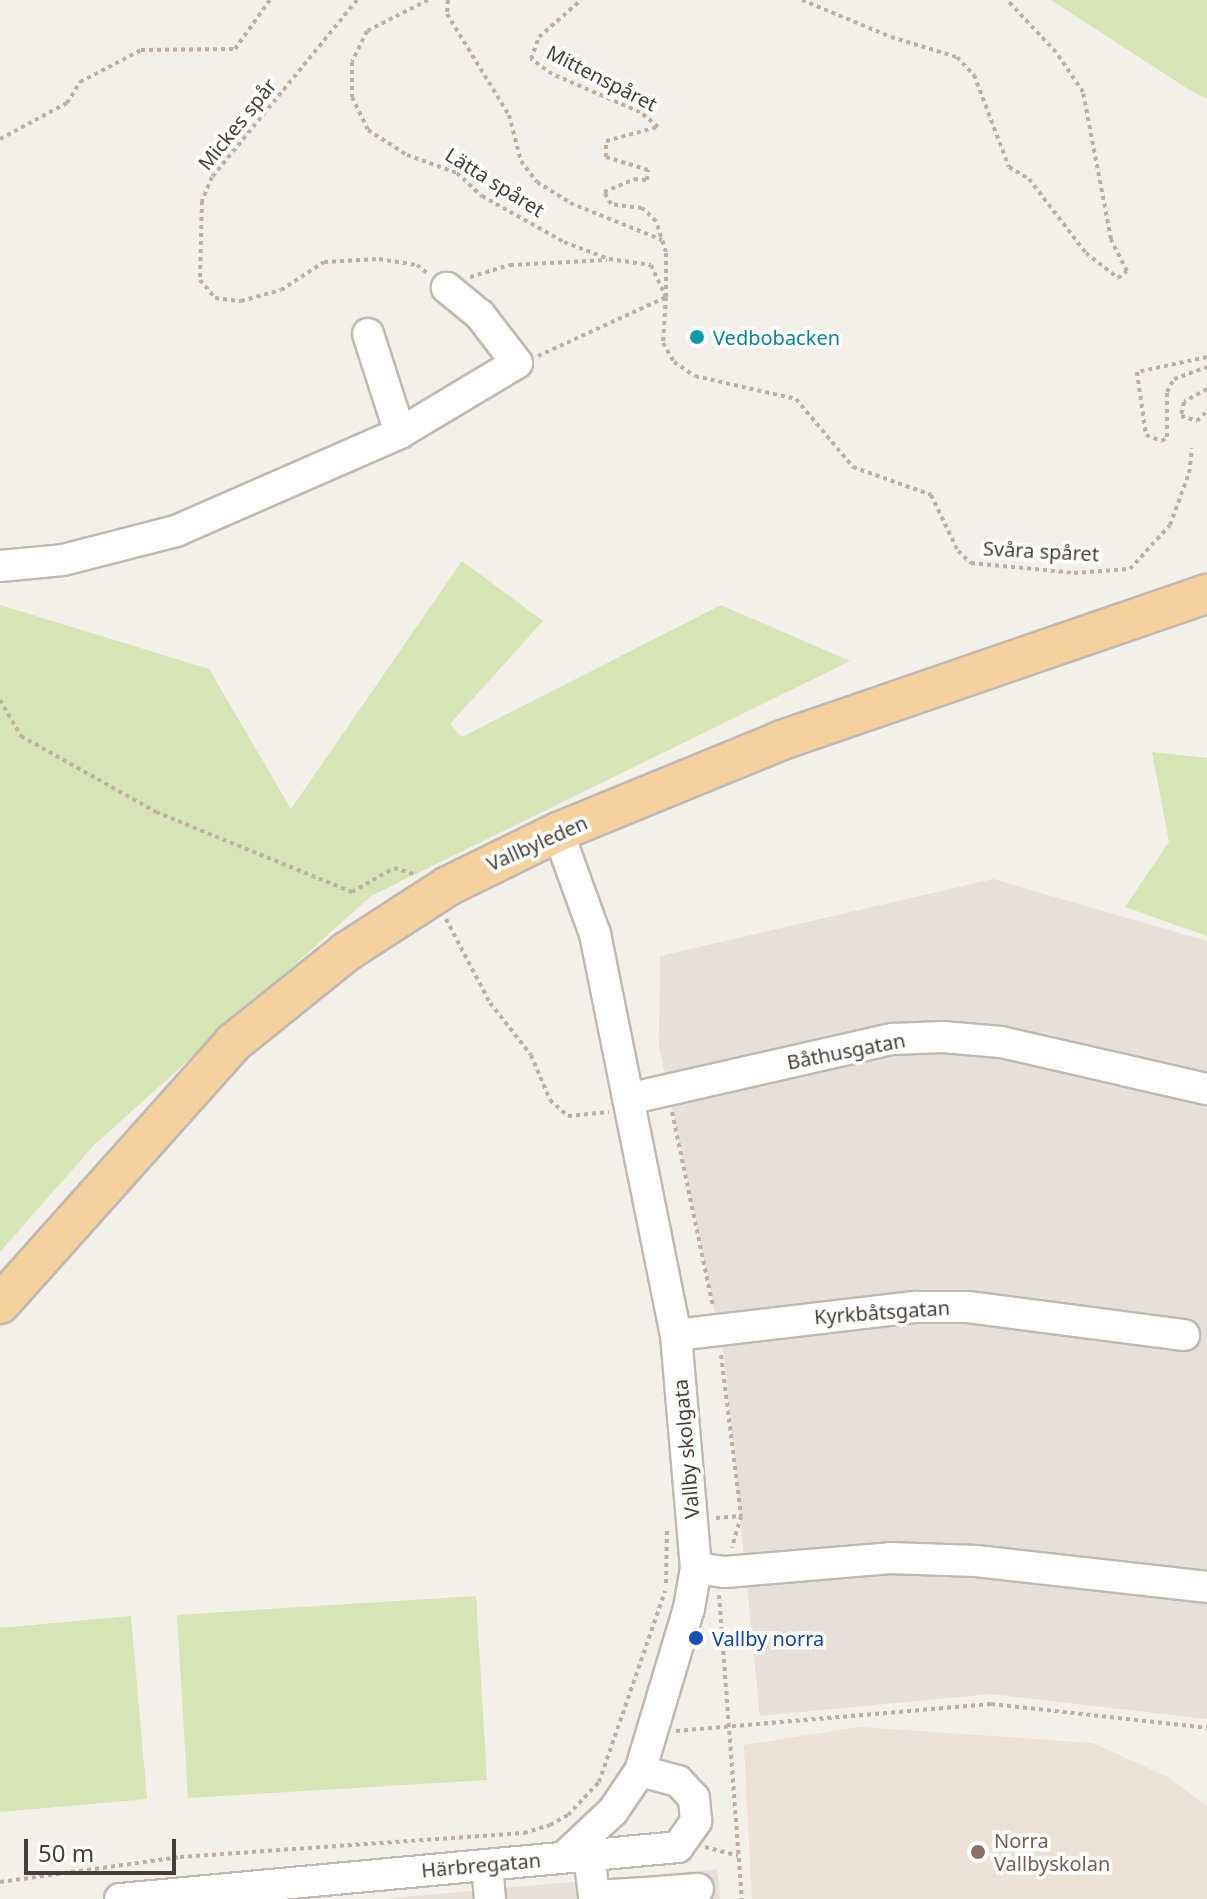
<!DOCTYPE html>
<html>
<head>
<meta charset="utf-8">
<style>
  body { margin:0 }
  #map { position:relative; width:1207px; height:1899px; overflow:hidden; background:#f3efe9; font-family:"Noto Sans",sans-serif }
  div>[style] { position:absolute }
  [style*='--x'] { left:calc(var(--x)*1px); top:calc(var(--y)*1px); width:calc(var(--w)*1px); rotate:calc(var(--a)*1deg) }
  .residential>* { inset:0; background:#e7e0d8 }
  .education>* { inset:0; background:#ebe2d5 }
  .green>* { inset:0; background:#d6e4b6 }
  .path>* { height:4px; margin-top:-2px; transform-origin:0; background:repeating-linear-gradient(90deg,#beaf9f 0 4px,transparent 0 8px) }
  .roads { filter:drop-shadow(2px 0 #c1b8b0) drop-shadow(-2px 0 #c1b8b0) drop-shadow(0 2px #c1b8b0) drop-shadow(0 -2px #c1b8b0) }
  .minor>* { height:30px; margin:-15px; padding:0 15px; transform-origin:15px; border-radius:15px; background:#fff }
  .major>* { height:38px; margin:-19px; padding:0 19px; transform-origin:19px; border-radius:19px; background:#f6d1a0 }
  .dots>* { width:22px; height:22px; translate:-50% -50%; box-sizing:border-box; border:4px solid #fff; border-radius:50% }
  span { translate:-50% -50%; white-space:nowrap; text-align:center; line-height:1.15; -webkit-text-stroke:7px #fff; paint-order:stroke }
  .street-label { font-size:20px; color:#463f38 }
  .culture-label { font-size:20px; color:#0d838f }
  .left { translate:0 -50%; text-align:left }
  .transit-label { font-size:20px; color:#164399 }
  .education-label { font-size:20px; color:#785e54 }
  .scale { position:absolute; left:24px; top:1839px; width:152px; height:36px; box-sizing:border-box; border:4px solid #463f38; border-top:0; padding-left:10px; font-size:24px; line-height:28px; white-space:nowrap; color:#463f38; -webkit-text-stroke:6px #fff; paint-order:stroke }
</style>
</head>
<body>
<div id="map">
  <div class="residential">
    <i style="clip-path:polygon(993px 879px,1207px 941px,1207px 1719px,991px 1694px,760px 1716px,724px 1355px,659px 1046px,660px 956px)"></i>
    <i style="clip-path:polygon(717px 1869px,720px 1899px,381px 1899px)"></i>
  </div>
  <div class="education">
    <i style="clip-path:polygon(859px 1727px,1093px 1743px,1168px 1777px,1207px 1806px,1207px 1899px,752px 1899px,744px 1745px)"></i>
  </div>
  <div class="green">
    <i style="clip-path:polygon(1051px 0,1207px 0,1207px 99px,1188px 89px)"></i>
    <i style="clip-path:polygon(462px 561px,543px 621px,450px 724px,462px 737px,721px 605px,850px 661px,371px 896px,94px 1145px,0 1252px,0 605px,209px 669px,291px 809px)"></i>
    <i style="clip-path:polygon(1152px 752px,1207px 758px,1207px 936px,1125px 907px,1169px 842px)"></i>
    <i style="clip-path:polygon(476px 1596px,487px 1780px,188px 1798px,177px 1615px)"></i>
    <i style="clip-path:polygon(131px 1616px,147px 1799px,0 1812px,0 1628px)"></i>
  </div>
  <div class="path">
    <i style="--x:357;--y:0;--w:229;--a:129.3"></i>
    <i style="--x:212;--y:177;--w:26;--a:113"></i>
    <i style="--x:202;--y:201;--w:79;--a:91.5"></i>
    <i style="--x:200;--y:280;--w:23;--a:50"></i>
    <i style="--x:215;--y:298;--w:26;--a:7"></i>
    <i style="--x:241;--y:301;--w:41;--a:-15.4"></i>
    <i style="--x:281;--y:290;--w:51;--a:-33.1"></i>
    <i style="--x:324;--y:262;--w:55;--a:-3.1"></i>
    <i style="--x:379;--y:259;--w:38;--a:9"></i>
    <i style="--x:417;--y:265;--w:14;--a:39"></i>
    <i style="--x:428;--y:0;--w:68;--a:153.1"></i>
    <i style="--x:367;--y:31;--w:34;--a:116"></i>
    <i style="--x:352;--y:62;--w:35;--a:90"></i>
    <i style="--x:352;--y:97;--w:37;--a:64"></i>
    <i style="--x:368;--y:130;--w:46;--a:32.7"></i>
    <i style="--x:407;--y:155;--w:53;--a:19.8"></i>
    <i style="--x:457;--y:173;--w:34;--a:43"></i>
    <i style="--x:482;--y:196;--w:94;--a:29.3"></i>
    <i style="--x:564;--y:242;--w:48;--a:20.7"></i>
    <i style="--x:609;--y:259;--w:42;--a:8.1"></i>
    <i style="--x:651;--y:265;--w:35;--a:65"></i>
    <i style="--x:666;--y:297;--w:46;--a:93.7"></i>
    <i style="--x:663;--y:343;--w:22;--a:60"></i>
    <i style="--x:674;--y:362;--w:25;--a:34"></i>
    <i style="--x:695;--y:376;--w:104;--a:12.8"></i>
    <i style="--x:796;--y:399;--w:89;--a:50"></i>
    <i style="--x:853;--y:467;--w:83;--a:19.7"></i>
    <i style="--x:931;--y:495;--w:62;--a:64.3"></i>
    <i style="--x:958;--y:551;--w:18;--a:43"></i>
    <i style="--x:971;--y:563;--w:103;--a:5.5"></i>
    <i style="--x:1074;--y:573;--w:56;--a:-4.1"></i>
    <i style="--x:1130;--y:569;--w:59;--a:-47.7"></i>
    <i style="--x:1170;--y:525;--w:55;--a:-69.9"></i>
    <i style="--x:1189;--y:473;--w:25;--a:-83"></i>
    <i style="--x:448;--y:0;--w:14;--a:94"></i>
    <i style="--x:447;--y:14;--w:119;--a:58.5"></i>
    <i style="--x:509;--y:115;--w:48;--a:75.4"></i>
    <i style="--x:521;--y:161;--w:26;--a:53"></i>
    <i style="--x:537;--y:182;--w:39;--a:32"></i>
    <i style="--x:570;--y:203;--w:99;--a:21.9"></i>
    <i style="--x:802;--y:0;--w:96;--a:22.6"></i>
    <i style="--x:891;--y:37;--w:69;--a:16.9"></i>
    <i style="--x:957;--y:57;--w:25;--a:47"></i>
    <i style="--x:974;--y:75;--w:98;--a:69.2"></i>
    <i style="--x:1009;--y:167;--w:23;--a:31"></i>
    <i style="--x:1029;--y:179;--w:93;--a:52.4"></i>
    <i style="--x:1086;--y:253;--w:41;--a:38"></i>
    <i style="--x:1118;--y:278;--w:11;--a:-38"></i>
    <i style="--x:1127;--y:271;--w:36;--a:-117"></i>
    <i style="--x:1111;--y:239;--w:150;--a:-100.8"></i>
    <i style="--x:1083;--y:92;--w:48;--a:-124"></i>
    <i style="--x:1056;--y:52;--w:71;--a:-133.3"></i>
    <i style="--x:0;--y:139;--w:76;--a:-28.2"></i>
    <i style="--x:67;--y:103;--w:25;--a:-58"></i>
    <i style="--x:80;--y:82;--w:69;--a:-27.7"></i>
    <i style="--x:141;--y:50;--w:94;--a:-0.6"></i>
    <i style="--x:235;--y:49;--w:60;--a:-54.5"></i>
    <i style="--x:470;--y:277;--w:42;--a:-16.7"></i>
    <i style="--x:510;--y:265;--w:97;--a:-3"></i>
    <i style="--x:538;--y:356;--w:141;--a:-24.7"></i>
    <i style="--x:666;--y:297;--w:45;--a:-90"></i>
    <i style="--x:666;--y:252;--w:33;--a:-108"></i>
    <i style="--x:656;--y:221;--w:19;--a:-137"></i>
    <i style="--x:642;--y:208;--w:31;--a:-173"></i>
    <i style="--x:611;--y:204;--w:14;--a:-120"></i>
    <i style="--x:604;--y:192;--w:33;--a:-23"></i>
    <i style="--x:634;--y:179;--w:13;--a:4"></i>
    <i style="--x:647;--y:180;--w:10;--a:-84"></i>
    <i style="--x:648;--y:170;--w:44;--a:-162.8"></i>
    <i style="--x:606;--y:157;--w:16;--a:-90"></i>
    <i style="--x:606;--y:141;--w:54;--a:-15.1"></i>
    <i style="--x:658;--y:127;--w:23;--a:-140"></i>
    <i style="--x:640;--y:112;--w:96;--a:-156.6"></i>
    <i style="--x:552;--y:74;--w:26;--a:-144"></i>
    <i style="--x:531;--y:59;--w:23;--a:-70"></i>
    <i style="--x:539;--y:37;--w:56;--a:-41.4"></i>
    <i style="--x:1207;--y:357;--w:72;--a:167.9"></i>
    <i style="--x:1137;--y:372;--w:64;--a:81.9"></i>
    <i style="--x:1146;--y:435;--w:17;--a:21"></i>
    <i style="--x:1162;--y:441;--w:6;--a:-39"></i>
    <i style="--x:1167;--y:437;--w:45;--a:-90"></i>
    <i style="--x:1167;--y:392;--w:15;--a:-62"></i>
    <i style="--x:1174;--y:379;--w:35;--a:-20"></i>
    <i style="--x:1207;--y:389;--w:26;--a:151"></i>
    <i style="--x:1184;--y:402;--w:14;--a:102"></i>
    <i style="--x:1181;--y:416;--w:17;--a:17"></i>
    <i style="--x:1197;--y:421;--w:14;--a:-45"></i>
    <i style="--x:0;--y:700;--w:42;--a:59.7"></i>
    <i style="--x:21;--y:736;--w:155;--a:29.4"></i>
    <i style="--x:156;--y:812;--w:212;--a:22.2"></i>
    <i style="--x:352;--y:892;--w:48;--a:-29.7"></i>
    <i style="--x:394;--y:868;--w:21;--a:17"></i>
    <i style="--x:446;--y:919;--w:95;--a:62.4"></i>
    <i style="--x:490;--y:1003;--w:66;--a:51.7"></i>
    <i style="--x:531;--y:1055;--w:49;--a:67.1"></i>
    <i style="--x:550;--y:1100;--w:24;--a:42"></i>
    <i style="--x:568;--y:1116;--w:41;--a:-5.6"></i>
    <i style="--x:672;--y:1112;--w:199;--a:78.1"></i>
    <i style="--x:721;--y:1355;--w:162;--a:82.9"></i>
    <i style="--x:741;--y:1516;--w:33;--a:106"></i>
    <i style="--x:716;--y:1518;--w:25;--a:-5"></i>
    <i style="--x:666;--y:1583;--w:55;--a:-89"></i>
    <i style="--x:719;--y:1595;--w:305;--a:85.7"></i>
    <i style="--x:676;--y:1731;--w:316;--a:-4.9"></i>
    <i style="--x:991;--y:1704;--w:217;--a:6.3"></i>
    <i style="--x:705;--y:1847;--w:34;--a:15"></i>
    <i style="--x:0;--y:1882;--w:182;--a:-7.9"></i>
    <i style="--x:180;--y:1857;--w:345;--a:-4"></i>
    <i style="--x:524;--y:1833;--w:27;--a:-17"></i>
    <i style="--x:550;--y:1825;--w:21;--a:-29"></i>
    <i style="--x:568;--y:1815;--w:45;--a:-46.8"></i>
    <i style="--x:599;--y:1782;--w:202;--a:-70.9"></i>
  </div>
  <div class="roads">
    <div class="minor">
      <i style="--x:368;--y:334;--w:104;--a:72.1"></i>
      <i style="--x:0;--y:566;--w:63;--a:-5.4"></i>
      <i style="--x:63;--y:560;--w:117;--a:-14.4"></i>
      <i style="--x:176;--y:531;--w:244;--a:-23.6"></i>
      <i style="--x:400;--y:433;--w:136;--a:-30.9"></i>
      <i style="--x:517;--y:363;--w:61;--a:-127.6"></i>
      <i style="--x:480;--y:315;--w:43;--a:-140.7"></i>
      <i style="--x:558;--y:832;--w:109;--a:70.1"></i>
      <i style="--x:595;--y:934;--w:409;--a:78.6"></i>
      <i style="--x:676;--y:1335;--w:234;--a:85.1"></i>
      <i style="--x:696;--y:1568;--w:41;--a:99.9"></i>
      <i style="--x:689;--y:1608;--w:170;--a:106.7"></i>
      <i style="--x:640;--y:1771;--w:48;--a:124"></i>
      <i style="--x:613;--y:1811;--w:67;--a:136.8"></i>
      <i style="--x:628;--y:1099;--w:272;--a:-12.8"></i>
      <i style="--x:893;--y:1039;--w:50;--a:-2.3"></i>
      <i style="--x:943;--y:1037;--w:58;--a:4.9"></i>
      <i style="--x:1001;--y:1042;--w:211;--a:12.9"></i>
      <i style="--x:676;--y:1335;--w:242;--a:-6.7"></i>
      <i style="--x:916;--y:1307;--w:52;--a:0"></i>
      <i style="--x:968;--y:1307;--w:218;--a:7.4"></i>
      <i style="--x:696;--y:1568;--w:29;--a:8"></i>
      <i style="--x:725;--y:1572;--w:166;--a:-4.8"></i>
      <i style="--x:890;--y:1558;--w:86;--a:2"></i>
      <i style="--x:976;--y:1561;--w:232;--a:6.4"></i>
      <i style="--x:589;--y:1855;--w:41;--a:83"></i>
      <i style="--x:594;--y:1896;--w:52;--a:-3.3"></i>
      <i style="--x:646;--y:1893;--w:6;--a:90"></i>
      <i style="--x:487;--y:1865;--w:34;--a:85"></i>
      <i style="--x:646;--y:1893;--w:52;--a:-4.4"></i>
      <i style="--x:120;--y:1899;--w:560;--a:-5.32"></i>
      <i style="--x:678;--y:1847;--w:32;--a:-55"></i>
      <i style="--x:696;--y:1821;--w:23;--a:-95"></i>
      <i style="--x:694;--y:1798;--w:23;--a:-133"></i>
      <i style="--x:678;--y:1781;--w:39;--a:-165"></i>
    </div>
    <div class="major">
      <i style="--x:0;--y:1304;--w:350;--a:-48.2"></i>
      <i style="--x:233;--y:1043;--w:145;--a:-38.8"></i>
      <i style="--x:346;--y:952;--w:121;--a:-32.9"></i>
      <i style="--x:448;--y:886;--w:123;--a:-26.1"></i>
      <i style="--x:558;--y:832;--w:242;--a:-22.3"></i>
      <i style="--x:782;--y:740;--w:449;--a:-19"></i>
    </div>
  </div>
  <div class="dots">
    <i style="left:697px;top:337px;background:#0f9aa8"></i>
    <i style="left:696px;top:1638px;background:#1a4fb4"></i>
    <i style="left:978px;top:1852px;background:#8d6e63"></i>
  </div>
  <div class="street-label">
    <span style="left:602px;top:78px;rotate:27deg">Mittenspåret</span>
    <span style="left:237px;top:124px;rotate:-51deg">Mickes spår</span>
    <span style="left:495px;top:182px;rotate:32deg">Lätta spåret</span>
    <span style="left:1041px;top:551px;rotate:3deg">Svåra spåret</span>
    <span style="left:537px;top:843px;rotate:-24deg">Vallbyleden</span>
    <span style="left:846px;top:1051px;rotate:-11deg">Båthusgatan</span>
    <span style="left:882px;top:1312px;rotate:-4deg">Kyrkbåtsgatan</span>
    <span style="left:686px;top:1449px;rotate:-95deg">Vallby skolgata</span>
    <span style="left:481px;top:1865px;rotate:-5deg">Härbregatan</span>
  </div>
  <div class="culture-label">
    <span class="left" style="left:713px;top:337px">Vedbobacken</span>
  </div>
  <div class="transit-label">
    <span class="left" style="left:712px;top:1638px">Vallby norra</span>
  </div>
  <div class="education-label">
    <span class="left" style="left:994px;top:1852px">Norra<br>Vallbyskolan</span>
  </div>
  <div class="scale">50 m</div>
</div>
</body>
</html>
